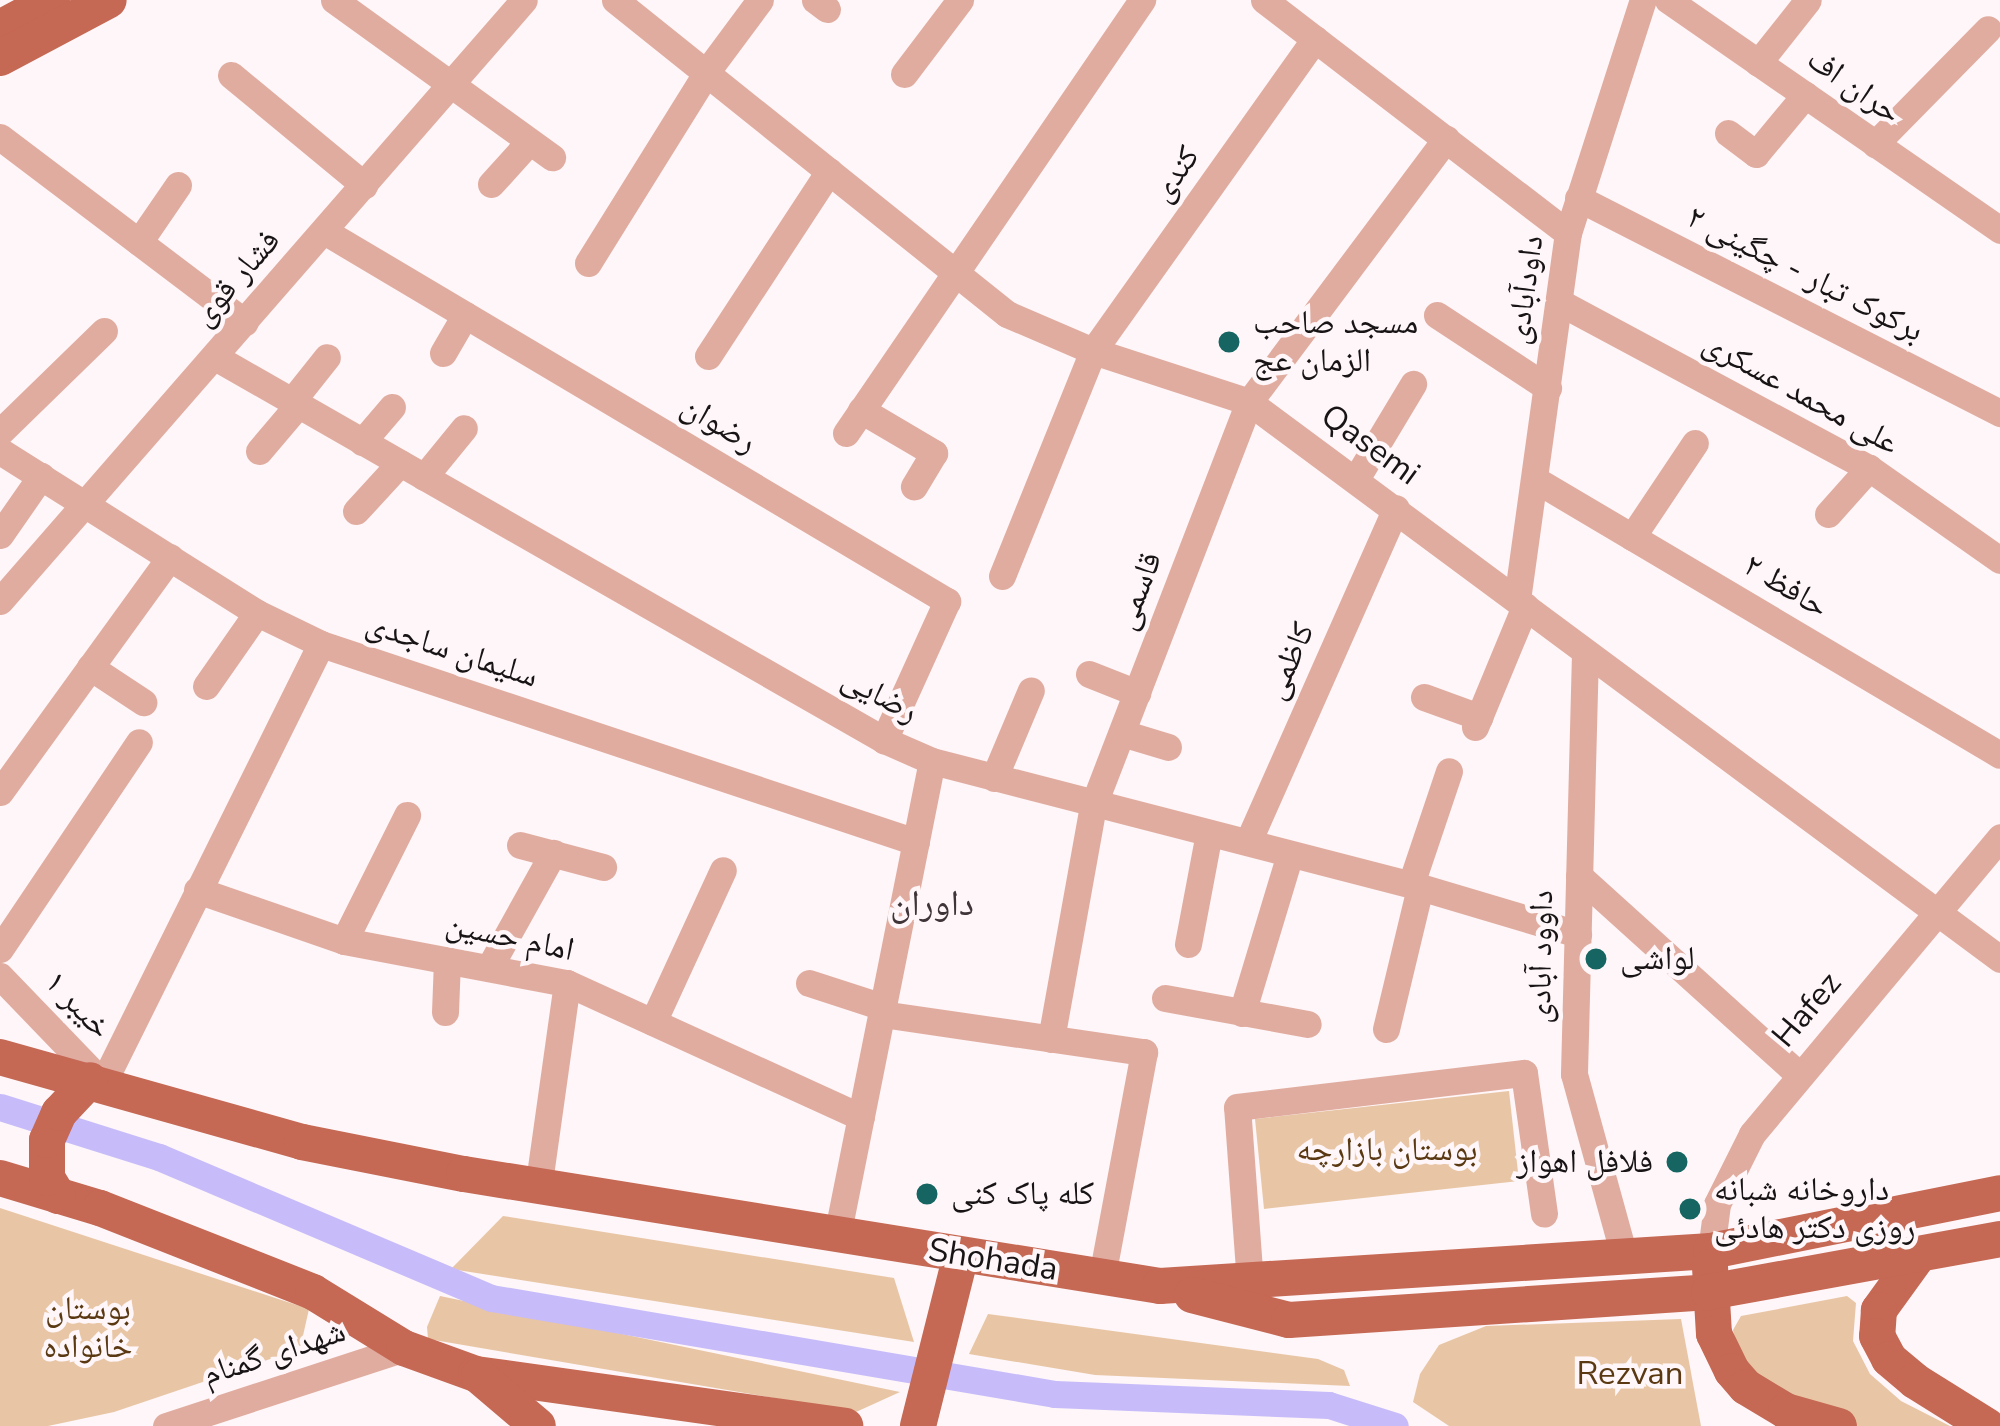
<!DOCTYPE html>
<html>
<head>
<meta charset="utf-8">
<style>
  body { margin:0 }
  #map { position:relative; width:2000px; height:1426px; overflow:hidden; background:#fef6f8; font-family:"Nunito Sans","Noto Naskh Arabic",sans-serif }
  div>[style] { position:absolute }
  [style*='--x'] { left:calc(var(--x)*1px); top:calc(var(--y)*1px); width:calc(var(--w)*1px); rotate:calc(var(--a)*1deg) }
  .green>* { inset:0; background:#e8c6a5 }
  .canal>* { height:27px; margin:-13.5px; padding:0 13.5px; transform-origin:13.5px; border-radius:13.5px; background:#c7bcf9 }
  .minor>* { height:27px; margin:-13.5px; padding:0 13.5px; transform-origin:13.5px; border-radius:13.5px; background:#e1aca0 }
  .major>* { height:36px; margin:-18px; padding:0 18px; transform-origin:18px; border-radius:18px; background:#c56854 }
  .dots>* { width:33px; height:33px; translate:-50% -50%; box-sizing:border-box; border:6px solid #fef6f8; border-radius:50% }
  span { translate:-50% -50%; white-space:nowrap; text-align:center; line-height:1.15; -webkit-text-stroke:9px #fef6f8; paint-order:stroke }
  .street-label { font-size:33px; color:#181415 }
  .poi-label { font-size:33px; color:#181415 }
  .left { translate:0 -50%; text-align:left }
  .right { translate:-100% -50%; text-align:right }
  .park-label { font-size:33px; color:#593812 }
  .neighbourhood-label { font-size:36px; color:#3f3538 }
</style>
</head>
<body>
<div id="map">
  <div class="green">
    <i style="clip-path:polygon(1509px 1091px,1519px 1181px,1264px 1209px,1255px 1119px)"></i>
    <i style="clip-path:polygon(0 1208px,309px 1309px,300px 1349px,114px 1412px,48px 1426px,0 1426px)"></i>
    <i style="clip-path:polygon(503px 1216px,894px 1278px,914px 1342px,451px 1269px)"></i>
    <i style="clip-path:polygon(440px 1296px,900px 1392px,856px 1412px,428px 1339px,427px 1327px)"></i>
    <i style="clip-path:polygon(1847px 1296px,1856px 1303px,1853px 1341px,1870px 1374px,1901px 1401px,1950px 1426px,1858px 1426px,1803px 1416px,1740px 1359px,1733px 1330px,1741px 1316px)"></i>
    <i style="clip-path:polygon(988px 1314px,1318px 1359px,1344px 1370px,1350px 1386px,1095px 1375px,969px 1354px)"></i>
    <i style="clip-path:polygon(1681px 1319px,1701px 1426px,1449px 1426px,1413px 1402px,1420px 1374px,1439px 1345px,1486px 1326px)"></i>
  </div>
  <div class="canal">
    <i style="--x:0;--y:1107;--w:167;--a:17.5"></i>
    <i style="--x:159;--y:1157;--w:361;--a:23"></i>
    <i style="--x:491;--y:1298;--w:572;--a:9.66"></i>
    <i style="--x:1055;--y:1394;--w:274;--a:2.3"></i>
    <i style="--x:1329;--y:1405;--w:69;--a:17.7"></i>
  </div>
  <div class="minor">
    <i style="--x:334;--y:0;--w:269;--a:35.8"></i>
    <i style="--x:615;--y:0;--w:502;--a:38.7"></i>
    <i style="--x:1007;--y:314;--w:94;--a:23.3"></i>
    <i style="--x:1093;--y:351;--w:164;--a:18.1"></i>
    <i style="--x:1249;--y:402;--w:935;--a:36.56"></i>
    <i style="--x:815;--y:0;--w:15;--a:37"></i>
    <i style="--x:1264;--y:0;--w:383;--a:37.5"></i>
    <i style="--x:1668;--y:0;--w:404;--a:34.7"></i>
    <i style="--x:1758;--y:63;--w:80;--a:-51.6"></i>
    <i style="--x:904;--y:74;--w:93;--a:-52.9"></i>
    <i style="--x:231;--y:75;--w:173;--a:39.6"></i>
    <i style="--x:1728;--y:133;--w:35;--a:37"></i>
    <i style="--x:1756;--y:154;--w:77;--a:-50.3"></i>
    <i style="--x:0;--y:137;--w:307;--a:37.1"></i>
    <i style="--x:1875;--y:144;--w:161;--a:-45.5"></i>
    <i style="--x:491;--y:184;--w:57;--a:-47.9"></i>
    <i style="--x:1578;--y:198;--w:474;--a:27"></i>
    <i style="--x:324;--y:231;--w:725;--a:30.71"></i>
    <i style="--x:947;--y:601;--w:153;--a:114.4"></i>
    <i style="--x:139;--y:242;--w:69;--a:-55.6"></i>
    <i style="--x:588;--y:263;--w:227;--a:-58.1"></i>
    <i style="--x:708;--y:70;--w:87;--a:-53.4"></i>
    <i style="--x:1559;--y:302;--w:352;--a:28.2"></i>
    <i style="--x:1869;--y:468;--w:160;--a:35.1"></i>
    <i style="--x:1437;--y:315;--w:133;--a:33.3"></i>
    <i style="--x:443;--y:353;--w:44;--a:-59.9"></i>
    <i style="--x:708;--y:356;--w:221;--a:-56.8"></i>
    <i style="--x:215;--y:357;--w:771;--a:29.79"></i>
    <i style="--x:884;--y:740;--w:52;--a:23.6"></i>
    <i style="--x:932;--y:761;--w:504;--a:14.48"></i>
    <i style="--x:1420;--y:887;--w:165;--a:16.6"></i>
    <i style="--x:292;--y:401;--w:56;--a:-51.5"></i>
    <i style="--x:861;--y:410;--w:85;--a:30.5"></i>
    <i style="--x:934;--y:453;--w:39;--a:121"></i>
    <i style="--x:0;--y:432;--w:145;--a:-44.2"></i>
    <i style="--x:846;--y:433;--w:525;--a:-55.64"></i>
    <i style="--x:362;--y:442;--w:46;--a:-49.4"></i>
    <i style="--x:0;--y:451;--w:304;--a:32.2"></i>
    <i style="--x:257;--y:613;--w:71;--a:25.8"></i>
    <i style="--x:321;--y:644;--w:627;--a:18.41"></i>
    <i style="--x:259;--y:451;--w:60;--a:-49.7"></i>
    <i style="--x:424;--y:477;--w:63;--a:-50.8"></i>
    <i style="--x:1356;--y:479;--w:111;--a:-59"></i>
    <i style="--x:1536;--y:480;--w:539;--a:30.65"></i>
    <i style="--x:356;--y:511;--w:65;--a:-47.5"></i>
    <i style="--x:1828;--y:514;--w:62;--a:-48.3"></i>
    <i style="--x:0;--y:535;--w:72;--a:-55.2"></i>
    <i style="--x:1632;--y:537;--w:113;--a:-56.2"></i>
    <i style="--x:1002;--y:576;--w:243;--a:-68"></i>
    <i style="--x:1093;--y:351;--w:383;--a:-54.6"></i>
    <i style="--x:1517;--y:600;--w:371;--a:-82.1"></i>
    <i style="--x:1568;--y:233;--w:245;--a:-72.2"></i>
    <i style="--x:0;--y:601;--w:797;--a:-48.92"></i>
    <i style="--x:1585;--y:653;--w:421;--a:91.5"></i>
    <i style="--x:1574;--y:1074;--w:189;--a:74.6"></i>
    <i style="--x:90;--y:667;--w:64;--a:33.4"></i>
    <i style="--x:1089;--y:674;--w:52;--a:21.6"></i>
    <i style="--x:206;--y:686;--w:89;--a:-55.1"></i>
    <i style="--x:1424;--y:697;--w:59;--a:20"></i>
    <i style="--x:1475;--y:727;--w:131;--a:-67.5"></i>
    <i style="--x:1122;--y:733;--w:48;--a:16.9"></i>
    <i style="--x:994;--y:778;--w:95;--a:-67.2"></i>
    <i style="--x:0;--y:792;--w:290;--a:-54.1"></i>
    <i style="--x:1248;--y:842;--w:365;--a:-66.1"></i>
    <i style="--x:520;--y:845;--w:86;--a:14.8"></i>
    <i style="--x:1579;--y:876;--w:297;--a:42.1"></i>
    <i style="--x:1411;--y:884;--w:119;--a:-71.4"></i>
    <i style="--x:197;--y:890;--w:156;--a:19.1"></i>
    <i style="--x:344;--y:941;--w:227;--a:10.7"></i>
    <i style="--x:567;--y:983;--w:323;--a:24.5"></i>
    <i style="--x:344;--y:941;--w:141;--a:-63.4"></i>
    <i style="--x:1188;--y:944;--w:113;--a:-79.3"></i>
    <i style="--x:0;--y:949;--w:249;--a:-56.1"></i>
    <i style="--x:489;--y:968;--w:132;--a:-60.9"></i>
    <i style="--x:0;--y:976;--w:149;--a:46.1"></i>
    <i style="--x:103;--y:1083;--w:490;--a:-63.6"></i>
    <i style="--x:809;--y:983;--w:78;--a:18"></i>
    <i style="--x:1165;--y:998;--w:145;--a:10.3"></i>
    <i style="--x:445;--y:1012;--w:52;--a:-87.8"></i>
    <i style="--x:1242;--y:1013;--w:166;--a:-73.2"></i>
    <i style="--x:882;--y:1014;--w:265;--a:8.3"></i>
    <i style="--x:1144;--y:1052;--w:229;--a:100.6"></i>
    <i style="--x:653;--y:1022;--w:167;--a:-65.3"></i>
    <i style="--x:1386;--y:1029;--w:146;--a:-76.5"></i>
    <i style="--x:1051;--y:1039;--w:237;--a:-79.8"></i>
    <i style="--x:1093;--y:806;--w:433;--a:-68.9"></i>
    <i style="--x:1249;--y:402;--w:329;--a:-53.2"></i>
    <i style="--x:538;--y:1189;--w:208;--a:-82"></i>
    <i style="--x:837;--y:1236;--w:484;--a:-78.7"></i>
    <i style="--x:1711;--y:1251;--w:47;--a:-82.7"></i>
    <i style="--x:1717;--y:1204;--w:78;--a:-63.4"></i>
    <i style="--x:1752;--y:1134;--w:387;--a:-50.1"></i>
    <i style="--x:1250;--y:1283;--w:176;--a:-94.2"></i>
    <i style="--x:1237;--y:1107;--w:289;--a:-6.8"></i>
    <i style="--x:1524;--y:1073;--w:142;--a:81.9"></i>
    <i style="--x:166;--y:1426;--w:250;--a:-18.1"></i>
  </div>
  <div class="major">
    <i style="--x:0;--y:28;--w:59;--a:-28.3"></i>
    <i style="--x:0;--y:58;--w:123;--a:-28"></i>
    <i style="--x:0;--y:1057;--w:314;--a:15.7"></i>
    <i style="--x:302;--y:1142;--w:165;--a:11.2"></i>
    <i style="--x:464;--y:1174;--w:705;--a:9.14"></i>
    <i style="--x:1160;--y:1286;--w:552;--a:-3.63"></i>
    <i style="--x:1711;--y:1251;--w:295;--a:-11.3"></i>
    <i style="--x:0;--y:1178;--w:104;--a:16.7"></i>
    <i style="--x:100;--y:1208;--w:229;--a:21.5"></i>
    <i style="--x:313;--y:1292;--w:107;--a:31.6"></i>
    <i style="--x:404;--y:1348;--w:77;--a:19.9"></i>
    <i style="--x:476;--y:1374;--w:373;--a:8"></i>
    <i style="--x:58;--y:1196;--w:21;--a:-121"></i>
    <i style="--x:47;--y:1178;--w:38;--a:-90"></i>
    <i style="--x:47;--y:1140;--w:30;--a:-66"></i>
    <i style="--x:59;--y:1113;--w:45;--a:-46.8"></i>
    <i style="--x:1918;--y:1256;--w:67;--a:125.8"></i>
    <i style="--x:1879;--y:1310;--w:26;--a:94"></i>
    <i style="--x:1877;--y:1336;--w:26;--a:62"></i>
    <i style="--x:1889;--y:1359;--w:34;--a:40"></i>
    <i style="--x:1915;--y:1381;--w:85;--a:32"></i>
    <i style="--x:1710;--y:1267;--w:67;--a:86.6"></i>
    <i style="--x:1714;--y:1334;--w:41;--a:64.1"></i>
    <i style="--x:1732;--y:1371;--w:21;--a:49"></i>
    <i style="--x:1746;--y:1387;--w:47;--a:31"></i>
    <i style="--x:1786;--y:1411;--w:55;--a:15.8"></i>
    <i style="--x:1192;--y:1295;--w:100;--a:14.5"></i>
    <i style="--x:1289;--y:1320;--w:421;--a:-3.8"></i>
    <i style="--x:1709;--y:1292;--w:296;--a:-10.3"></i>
    <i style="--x:479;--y:1376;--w:77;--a:40.3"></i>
    <i style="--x:918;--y:1426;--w:176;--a:-75.9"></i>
  </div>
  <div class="dots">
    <i style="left:1229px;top:342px;background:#166562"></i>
    <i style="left:1596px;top:959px;background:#166562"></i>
    <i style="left:1677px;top:1162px;background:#166562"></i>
    <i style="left:927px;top:1194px;background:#166562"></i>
    <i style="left:1690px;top:1209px;background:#166562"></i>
  </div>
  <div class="street-label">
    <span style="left:1854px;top:86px;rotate:35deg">حران اف</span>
    <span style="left:1175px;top:174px;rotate:-55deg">کندی</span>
    <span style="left:1805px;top:274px;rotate:27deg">برکوک تبار - چگینی ۲</span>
    <span style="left:236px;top:278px;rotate:-49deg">فشار قوی</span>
    <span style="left:1525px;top:290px;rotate:-82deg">داودآبادی</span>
    <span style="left:1801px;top:393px;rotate:29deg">علی محمد عسکری</span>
    <span style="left:719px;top:424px;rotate:31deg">رضوان</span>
    <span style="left:1370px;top:445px;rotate:36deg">Qasemi</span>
    <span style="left:1786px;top:586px;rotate:31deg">حافظ ۲</span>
    <span style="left:1138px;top:591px;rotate:-69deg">قاسمی</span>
    <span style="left:452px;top:650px;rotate:18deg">سلیمان ساجدی</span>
    <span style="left:1289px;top:661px;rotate:-66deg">کاظمی</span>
    <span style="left:880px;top:695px;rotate:28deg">رضایی</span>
    <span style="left:510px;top:937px;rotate:12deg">امام حسین</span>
    <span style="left:1541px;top:957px;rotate:-89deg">داوود آبادی</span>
    <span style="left:78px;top:1005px;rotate:46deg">خیبر ۱</span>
    <span style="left:1807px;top:1010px;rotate:-50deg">Hafez</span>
    <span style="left:993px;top:1260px;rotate:9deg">Shohada</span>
    <span style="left:274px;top:1353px;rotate:-18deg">شهدای گمنام</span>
  </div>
  <div class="poi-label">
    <span class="left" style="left:1253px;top:342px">مسجد صاحب<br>الزمان عج</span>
    <span class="left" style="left:1620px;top:959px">لواشی</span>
    <span class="right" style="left:1653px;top:1162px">فلافل اهواز</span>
    <span class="left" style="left:1714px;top:1209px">داروخانه شبانه<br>روزی دکتر هادئی</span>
    <span class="left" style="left:951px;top:1194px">کله پاک کنی</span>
  </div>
  <div class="park-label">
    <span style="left:1387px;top:1150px">بوستان بازارچه</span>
    <span style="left:88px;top:1328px">بوستان<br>خانواده</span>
    <span style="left:1630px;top:1374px">Rezvan</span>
  </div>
  <div class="neighbourhood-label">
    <span style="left:932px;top:904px">داوران</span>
  </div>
</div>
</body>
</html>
